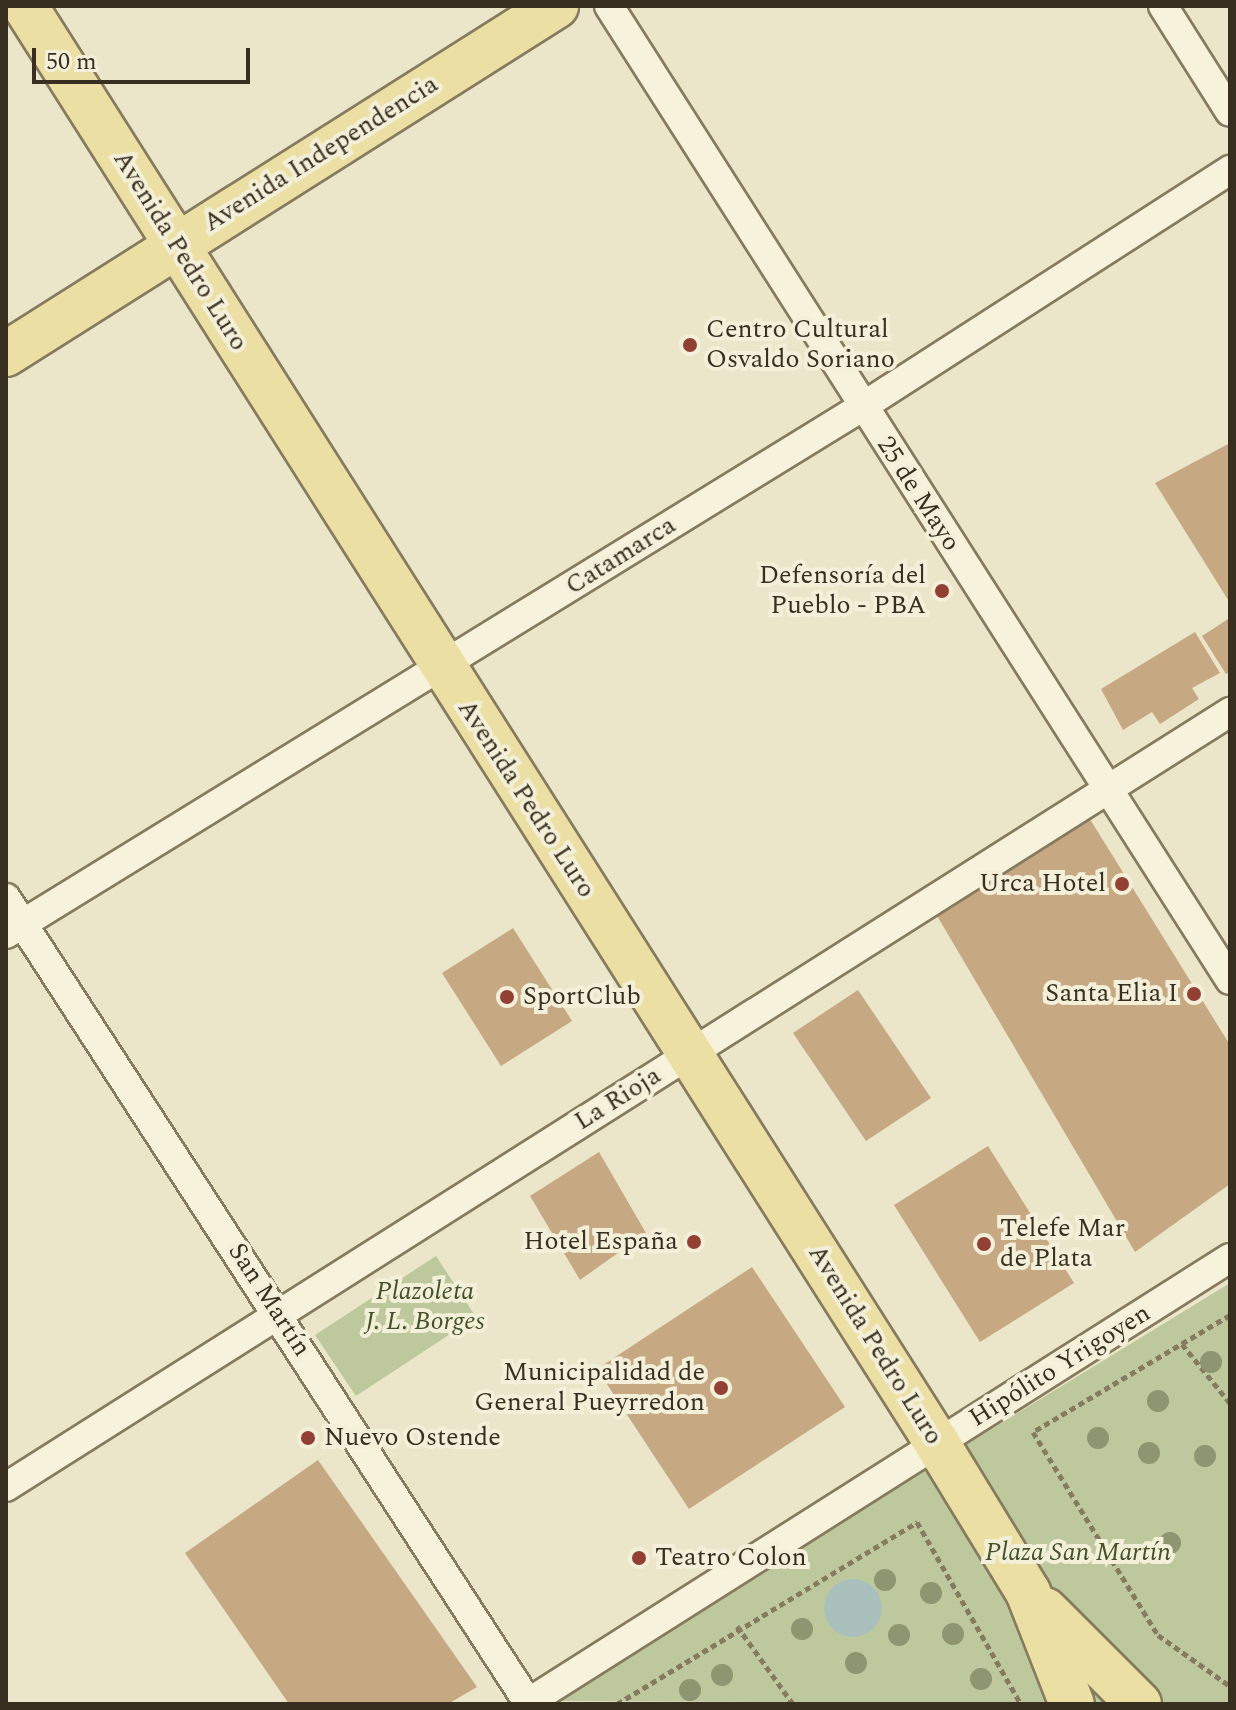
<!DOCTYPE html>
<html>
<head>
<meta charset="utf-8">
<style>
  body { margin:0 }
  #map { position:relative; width:1236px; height:1710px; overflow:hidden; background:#ebe6c9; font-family:Spectral,serif }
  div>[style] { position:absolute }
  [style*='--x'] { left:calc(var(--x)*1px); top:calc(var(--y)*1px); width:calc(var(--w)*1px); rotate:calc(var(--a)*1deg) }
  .green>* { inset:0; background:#bdc99d }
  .water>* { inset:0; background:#a9c0bd }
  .round { border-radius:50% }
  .building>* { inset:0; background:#c6a882 }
  .path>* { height:5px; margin-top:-2.5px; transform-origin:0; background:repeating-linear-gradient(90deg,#867a5f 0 6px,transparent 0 10px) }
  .roads { filter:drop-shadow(2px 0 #867a5f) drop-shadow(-2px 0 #867a5f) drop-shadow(0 2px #867a5f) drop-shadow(0 -2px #867a5f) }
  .street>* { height:28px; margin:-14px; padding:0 14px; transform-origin:14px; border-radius:14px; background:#f7f2db }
  .primary>* { height:44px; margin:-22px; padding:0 22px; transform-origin:22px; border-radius:22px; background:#ebdfa4 }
  .trees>* { width:22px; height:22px; margin:-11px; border-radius:50%; background:#8e9571 }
  .dots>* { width:22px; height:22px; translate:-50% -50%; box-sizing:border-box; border:4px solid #f3efd8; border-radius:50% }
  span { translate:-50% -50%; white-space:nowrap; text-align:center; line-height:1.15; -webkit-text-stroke:8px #f3efd8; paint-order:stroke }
  .street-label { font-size:26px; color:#382f21 }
  .poi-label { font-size:26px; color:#382f21 }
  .left { translate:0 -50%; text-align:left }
  .right { translate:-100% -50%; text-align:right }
  .park-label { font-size:26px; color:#425329; font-style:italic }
  .frame { position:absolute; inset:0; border:8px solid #382f21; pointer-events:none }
  .scale { position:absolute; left:32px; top:48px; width:218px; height:36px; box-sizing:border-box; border:4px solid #382f21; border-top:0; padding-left:10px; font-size:24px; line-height:28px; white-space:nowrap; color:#382f21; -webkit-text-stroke:6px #f3efd8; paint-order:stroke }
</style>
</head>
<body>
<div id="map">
  <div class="green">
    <i style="clip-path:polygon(436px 1256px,476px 1317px,356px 1396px,315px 1335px)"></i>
    <i style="clip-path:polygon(1230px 1283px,1230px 1704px,555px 1701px,696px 1610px)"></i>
  </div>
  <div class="water">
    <i class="round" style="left:824px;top:1579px;width:58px;height:58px"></i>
  </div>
  <div class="building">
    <i style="clip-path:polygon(1230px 443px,1230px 603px,1155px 483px)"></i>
    <i style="clip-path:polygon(1228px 619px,1230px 672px,1226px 674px,1202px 636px)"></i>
    <i style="clip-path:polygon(1195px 632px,1220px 673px,1192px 688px,1199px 699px,1160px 724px,1152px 712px,1123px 730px,1101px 689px)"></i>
    <i style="clip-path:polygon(1088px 816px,1230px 1045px,1230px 1184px,1135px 1252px,936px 914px)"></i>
    <i style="clip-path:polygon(513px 928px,572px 1021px,501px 1066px,442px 973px)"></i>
    <i style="clip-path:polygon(858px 990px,931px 1098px,866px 1141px,793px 1033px)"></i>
    <i style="clip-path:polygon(988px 1146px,1074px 1283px,980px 1342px,894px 1205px)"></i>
    <i style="clip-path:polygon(599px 1152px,646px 1233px,580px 1280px,530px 1196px)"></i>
    <i style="clip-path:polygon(752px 1267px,845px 1407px,689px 1509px,597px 1369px)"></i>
    <i style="clip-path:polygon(318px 1460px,477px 1687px,448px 1704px,289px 1704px,185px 1553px)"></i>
  </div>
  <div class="path">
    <i style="--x:1230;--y:1315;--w:229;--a:149.3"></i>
    <i style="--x:1033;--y:1432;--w:238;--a:58.4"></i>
    <i style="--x:1158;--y:1635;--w:88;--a:35.3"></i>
    <i style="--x:1182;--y:1344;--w:76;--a:50.9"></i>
    <i style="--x:737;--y:1626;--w:96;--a:54.3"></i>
    <i style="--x:617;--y:1704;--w:351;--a:-31.2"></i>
    <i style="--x:917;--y:1522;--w:210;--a:60.3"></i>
  </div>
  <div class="roads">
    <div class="street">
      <i style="--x:609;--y:6;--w:1155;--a:57.48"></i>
      <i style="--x:1163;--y:6;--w:125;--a:57.7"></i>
      <i style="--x:6;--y:898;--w:961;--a:57.02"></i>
      <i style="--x:6;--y:934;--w:1005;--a:-31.62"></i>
      <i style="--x:862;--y:407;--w:438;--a:-32.8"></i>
      <i style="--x:6;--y:1487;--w:1449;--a:-32.34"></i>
      <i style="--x:526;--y:1704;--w:833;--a:-32.36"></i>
    </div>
    <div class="primary">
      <i style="--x:25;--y:6;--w:1702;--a:57.6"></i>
      <i style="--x:937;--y:1443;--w:175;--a:58.6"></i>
      <i style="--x:1028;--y:1592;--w:120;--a:68.6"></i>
      <i style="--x:6;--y:354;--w:651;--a:-32.32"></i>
      <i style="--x:1045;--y:1610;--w:133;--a:45"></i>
    </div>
  </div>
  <div class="trees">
    <i style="left:1211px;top:1362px"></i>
    <i style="left:1158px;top:1401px"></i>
    <i style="left:1098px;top:1438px"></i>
    <i style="left:1149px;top:1453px"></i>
    <i style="left:1205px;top:1456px"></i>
    <i style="left:1170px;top:1543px"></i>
    <i style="left:885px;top:1580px"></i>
    <i style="left:931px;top:1593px"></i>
    <i style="left:802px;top:1629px"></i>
    <i style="left:953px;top:1634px"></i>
    <i style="left:899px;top:1635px"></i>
    <i style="left:856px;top:1663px"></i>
    <i style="left:722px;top:1675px"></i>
    <i style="left:981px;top:1679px"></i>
    <i style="left:690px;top:1690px"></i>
  </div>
  <div class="dots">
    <i style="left:690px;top:345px;background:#914033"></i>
    <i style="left:942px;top:591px;background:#914033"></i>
    <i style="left:1122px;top:884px;background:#914033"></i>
    <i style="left:1194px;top:994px;background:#914033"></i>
    <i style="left:507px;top:997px;background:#914033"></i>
    <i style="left:694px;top:1242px;background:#914033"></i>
    <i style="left:984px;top:1244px;background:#914033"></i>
    <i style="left:721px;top:1388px;background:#914033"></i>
    <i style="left:308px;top:1438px;background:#914033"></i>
    <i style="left:639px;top:1558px;background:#914033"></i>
  </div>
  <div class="street-label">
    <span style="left:321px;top:154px;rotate:-32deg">Avenida Independencia</span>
    <span style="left:180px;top:251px;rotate:58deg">Avenida Pedro Luro</span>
    <span style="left:918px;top:494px;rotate:57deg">25 de Mayo</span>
    <span style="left:621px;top:556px;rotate:-32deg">Catamarca</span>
    <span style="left:526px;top:799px;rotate:57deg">Avenida Pedro Luro</span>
    <span style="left:618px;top:1099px;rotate:-32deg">La Rioja</span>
    <span style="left:269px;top:1300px;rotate:57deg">San Martín</span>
    <span style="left:875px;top:1345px;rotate:58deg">Avenida Pedro Luro</span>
    <span style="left:1060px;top:1366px;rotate:-32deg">Hipólito Yrigoyen</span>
  </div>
  <div class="poi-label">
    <span class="left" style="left:706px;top:345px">Centro Cultural<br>Osvaldo Soriano</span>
    <span class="right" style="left:926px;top:591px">Defensoría del<br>Pueblo - PBA</span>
    <span class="right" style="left:1106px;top:884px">Urca Hotel</span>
    <span class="right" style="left:1178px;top:994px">Santa Elia I</span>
    <span class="left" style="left:523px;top:997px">SportClub</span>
    <span class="left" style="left:1000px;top:1244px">Telefe Mar<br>de Plata</span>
    <span class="right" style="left:678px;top:1242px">Hotel España</span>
    <span class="right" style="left:705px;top:1388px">Municipalidad de<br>General Pueyrredon</span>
    <span class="left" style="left:324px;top:1438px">Nuevo Ostende</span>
    <span class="left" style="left:655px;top:1558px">Teatro Colon</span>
  </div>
  <div class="park-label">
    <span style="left:425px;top:1307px">Plazoleta<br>J. L. Borges</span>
    <span style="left:1078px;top:1553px">Plaza San Martín</span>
  </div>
  <div class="frame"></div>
  <div class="scale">50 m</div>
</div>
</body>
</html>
